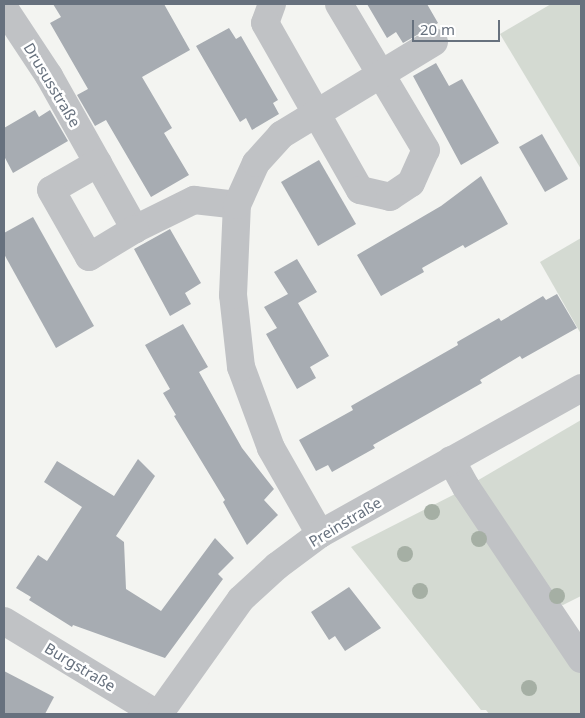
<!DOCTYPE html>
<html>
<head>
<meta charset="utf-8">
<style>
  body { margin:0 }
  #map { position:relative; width:585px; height:718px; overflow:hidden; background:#f3f4f1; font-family:"Noto Sans",sans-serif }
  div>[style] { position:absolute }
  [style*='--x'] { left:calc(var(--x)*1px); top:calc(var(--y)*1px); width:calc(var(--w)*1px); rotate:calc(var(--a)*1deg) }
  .green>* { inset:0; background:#d4dad2 }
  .building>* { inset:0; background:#a7acb2 }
  .minor>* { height:28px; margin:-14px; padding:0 14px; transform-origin:14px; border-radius:14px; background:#c0c2c5 }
  .trees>* { width:16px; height:16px; margin:-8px; border-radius:50%; background:#a5afa4 }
  span { translate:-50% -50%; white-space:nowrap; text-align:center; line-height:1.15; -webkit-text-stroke:5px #fff; paint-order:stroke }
  .street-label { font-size:15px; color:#67717e }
  .frame { position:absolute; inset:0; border:5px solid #67717e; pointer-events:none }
  .scale { position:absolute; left:412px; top:20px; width:88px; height:22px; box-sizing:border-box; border:2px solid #67717e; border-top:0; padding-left:6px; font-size:15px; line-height:18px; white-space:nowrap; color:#67717e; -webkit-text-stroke:4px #fff; paint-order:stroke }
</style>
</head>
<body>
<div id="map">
  <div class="green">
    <i style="clip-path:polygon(551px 4px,581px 4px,581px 169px,500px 34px)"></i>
    <i style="clip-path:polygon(581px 238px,581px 334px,540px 262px)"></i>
    <i style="clip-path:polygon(581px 420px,581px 596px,563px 605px,554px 603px,475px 482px)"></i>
    <i style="clip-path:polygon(457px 493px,581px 674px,581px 714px,489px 714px,486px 710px,481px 710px,351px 547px)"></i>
  </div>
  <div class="building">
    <i style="clip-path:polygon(53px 4px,164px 4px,190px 50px,142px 77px,172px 128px,164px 133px,189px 175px,151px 197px,106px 120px,95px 126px,77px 95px,88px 89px,50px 23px,61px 17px)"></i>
    <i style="clip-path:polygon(367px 4px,427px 4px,438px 23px,403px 43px,396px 32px,387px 38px)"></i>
    <i style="clip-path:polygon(229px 28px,236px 39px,241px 36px,278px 100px,273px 103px,279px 114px,252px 130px,246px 118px,240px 122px,196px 46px)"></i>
    <i style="clip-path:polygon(436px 63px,449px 86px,462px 79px,499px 143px,461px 165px,413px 76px)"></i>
    <i style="clip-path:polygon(35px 110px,39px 117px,50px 110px,68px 141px,13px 173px,4px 156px,4px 128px)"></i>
    <i style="clip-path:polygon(542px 134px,568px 179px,545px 192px,519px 147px)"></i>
    <i style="clip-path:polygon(319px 160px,356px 224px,318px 246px,281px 182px)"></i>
    <i style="clip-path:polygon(481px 176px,508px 224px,465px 248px,463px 245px,422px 268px,424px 272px,381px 296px,357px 255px,441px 206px)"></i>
    <i style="clip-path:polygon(33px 217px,94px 326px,56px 348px,4px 254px,4px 233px)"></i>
    <i style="clip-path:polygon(170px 229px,201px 283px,185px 293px,191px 304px,170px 316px,134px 249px)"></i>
    <i style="clip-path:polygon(297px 259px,317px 292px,298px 303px,329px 356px,310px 367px,316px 378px,297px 389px,266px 334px,277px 328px,264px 307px,288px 294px,274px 272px)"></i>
    <i style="clip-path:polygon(557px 294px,577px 328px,522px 359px,520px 356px,480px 380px,482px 383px,373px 445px,375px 448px,332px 472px,328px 465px,316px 471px,299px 440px,353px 410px,351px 406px,458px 345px,457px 342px,499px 318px,501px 321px,543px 296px,546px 300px)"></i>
    <i style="clip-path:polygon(183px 324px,208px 367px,199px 372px,242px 448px,274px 489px,264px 500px,278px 515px,247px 545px,223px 502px,225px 500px,174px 416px,176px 415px,163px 393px,170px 389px,145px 345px)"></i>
    <i style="clip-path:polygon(138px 459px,155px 476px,116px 536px,124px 542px,126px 589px,161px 611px,215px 538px,234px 558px,218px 574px,223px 579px,165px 658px,73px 625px,72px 627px,29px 600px,31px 597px,16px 588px,38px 555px,47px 561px,82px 507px,44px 482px,57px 461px,114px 496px)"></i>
    <i style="clip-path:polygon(349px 587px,381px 628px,345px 651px,335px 636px,329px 640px,311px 612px)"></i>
    <i style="clip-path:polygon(4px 671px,54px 697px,45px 714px,4px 714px)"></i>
  </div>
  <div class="minor">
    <i style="--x:272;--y:4;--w:20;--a:110"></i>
    <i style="--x:265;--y:23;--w:192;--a:60.4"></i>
    <i style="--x:360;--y:190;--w:31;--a:13"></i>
    <i style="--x:390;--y:197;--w:25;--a:-34"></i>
    <i style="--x:411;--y:183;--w:36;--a:-66"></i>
    <i style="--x:426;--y:150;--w:170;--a:-120.8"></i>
    <i style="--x:4;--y:8;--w:82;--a:56.5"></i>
    <i style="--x:49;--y:76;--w:176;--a:60.7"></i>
    <i style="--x:135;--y:229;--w:66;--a:-26.2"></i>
    <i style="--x:194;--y:200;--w:43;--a:6.6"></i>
    <i style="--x:98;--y:163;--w:54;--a:150.1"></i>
    <i style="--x:51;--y:190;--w:77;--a:60.4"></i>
    <i style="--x:89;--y:257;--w:54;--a:-31.3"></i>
    <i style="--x:451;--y:460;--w:31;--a:61"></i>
    <i style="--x:466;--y:487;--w:207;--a:56.2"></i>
    <i style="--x:320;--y:534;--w:99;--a:-119.7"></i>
    <i style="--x:271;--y:448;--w:86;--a:-110.3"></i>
    <i style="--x:241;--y:367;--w:72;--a:-96.3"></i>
    <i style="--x:233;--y:295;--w:90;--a:-87.5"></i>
    <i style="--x:237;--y:205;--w:46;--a:-65.7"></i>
    <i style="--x:256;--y:163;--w:38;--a:-48"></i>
    <i style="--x:281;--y:135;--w:179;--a:-31.3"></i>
    <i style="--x:4;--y:621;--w:179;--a:31.3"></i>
    <i style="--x:159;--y:714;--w:141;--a:-54.5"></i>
    <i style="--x:241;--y:599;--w:49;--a:-42.5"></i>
    <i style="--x:277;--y:566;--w:54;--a:-36.7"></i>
    <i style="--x:320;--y:534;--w:299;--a:-29.2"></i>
  </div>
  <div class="trees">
    <i style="left:432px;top:512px"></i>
    <i style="left:479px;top:539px"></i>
    <i style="left:405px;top:554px"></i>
    <i style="left:420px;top:591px"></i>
    <i style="left:557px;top:596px"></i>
    <i style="left:529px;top:688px"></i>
  </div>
  <div class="street-label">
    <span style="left:52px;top:85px;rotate:59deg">Drususstraße</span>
    <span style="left:345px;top:522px;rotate:-31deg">Preinstraße</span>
    <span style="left:80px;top:667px;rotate:31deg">Burgstraße</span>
  </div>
  <div class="frame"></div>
  <div class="scale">20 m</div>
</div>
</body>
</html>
